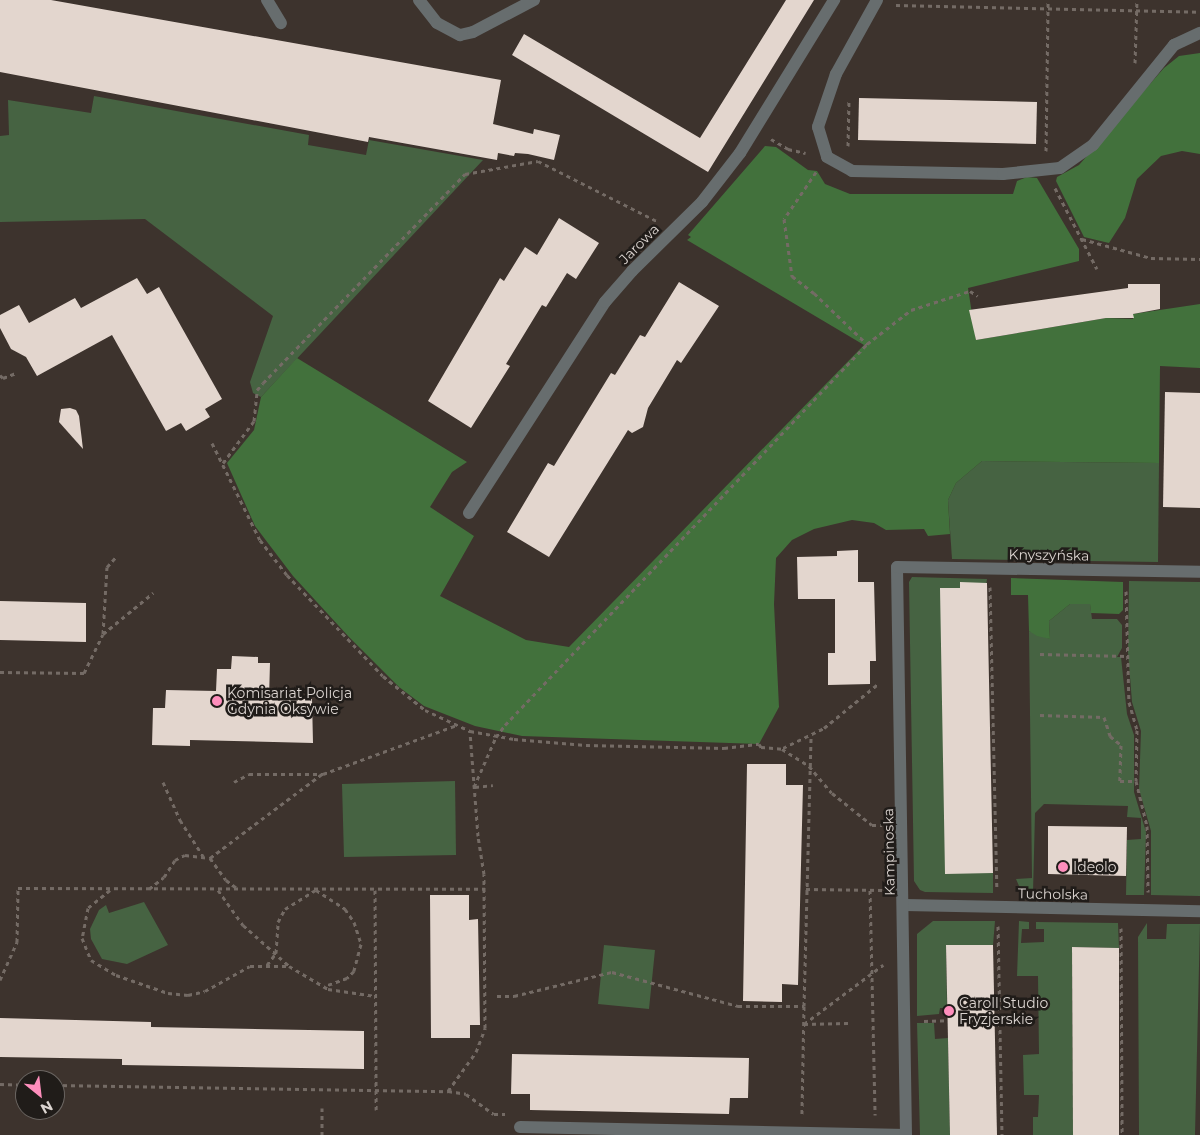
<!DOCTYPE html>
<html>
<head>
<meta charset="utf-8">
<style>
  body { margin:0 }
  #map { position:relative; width:1200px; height:1135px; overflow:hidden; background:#3d332d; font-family:Montserrat,sans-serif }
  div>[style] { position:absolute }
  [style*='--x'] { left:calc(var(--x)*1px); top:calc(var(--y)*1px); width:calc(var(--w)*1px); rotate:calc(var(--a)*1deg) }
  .green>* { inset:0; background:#466342 }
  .forest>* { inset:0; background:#42713c }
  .building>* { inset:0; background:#e3d6ce }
  .path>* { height:3px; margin-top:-1.5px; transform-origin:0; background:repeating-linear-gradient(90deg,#746b65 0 4px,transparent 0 8px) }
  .minor>* { height:12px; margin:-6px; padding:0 6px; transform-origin:6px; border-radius:6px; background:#676d6e }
  .dots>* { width:14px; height:14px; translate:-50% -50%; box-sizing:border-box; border:2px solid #201c19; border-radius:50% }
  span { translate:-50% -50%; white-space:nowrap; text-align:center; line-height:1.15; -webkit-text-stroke:5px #201c19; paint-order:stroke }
  .street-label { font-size:14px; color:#dbd4d0 }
  .poi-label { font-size:14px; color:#dbd4d0 }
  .left { translate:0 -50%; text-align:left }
  .north { position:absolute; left:15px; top:1070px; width:50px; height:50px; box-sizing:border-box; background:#201c19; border:1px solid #6b6662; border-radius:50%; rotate:151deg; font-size:14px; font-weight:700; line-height:20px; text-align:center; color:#dbd4d0 }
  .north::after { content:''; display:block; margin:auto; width:18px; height:22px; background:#fe8ebc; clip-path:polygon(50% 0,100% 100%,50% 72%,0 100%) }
</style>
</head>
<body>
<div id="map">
  <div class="green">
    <i style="clip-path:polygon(94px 96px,309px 135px,308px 145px,366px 155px,369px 140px,483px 160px,261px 397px,253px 393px,250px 382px,273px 316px,145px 219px,0 222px,0 136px,9px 135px,8px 100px,91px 113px)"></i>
    <i style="clip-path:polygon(982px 461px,1159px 463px,1158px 562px,952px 559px,948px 500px,956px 483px)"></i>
    <i style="clip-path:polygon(912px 577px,987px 579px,946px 873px,993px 873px,993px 893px,925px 892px,920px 890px,914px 881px,909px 582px)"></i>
    <i style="clip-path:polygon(1129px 581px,1200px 582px,1200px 896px,1151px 895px,1151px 831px,1139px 789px,1141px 731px,1132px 702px,1128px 652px)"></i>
    <i style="clip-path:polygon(1070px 604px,1090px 604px,1092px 619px,1117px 619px,1122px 625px,1122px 648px,1117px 657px,1121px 657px,1127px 714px,1134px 735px,1134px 792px,1146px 832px,1144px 895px,1126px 895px,1127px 840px,1141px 839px,1141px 818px,1127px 817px,1128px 806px,1044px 804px,1035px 813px,1033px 893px,1022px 893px,1016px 879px,1032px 878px,1029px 631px,1050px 639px,1049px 621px)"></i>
    <i style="clip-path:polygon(455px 781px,456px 855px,344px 857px,342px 784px)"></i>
    <i style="clip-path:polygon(144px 902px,168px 945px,127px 964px,102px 959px,91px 939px,90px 929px,99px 910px,106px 905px,109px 913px)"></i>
    <i style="clip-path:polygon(933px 921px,995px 921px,993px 945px,946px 945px,947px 1008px,940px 1008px,939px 1014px,917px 1016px,917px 934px)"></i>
    <i style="clip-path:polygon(1019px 921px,1029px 922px,1029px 929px,1022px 929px,1021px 943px,1044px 942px,1044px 929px,1036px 929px,1036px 922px,1118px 923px,1119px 948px,1072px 947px,1073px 1135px,1033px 1135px,1033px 1117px,1038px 1117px,1039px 1095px,1024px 1095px,1023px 1055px,1039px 1054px,1038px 976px,1017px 976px)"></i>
    <i style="clip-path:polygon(1147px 923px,1147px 939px,1166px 939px,1167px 924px,1200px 924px,1195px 1135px,1139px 1135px,1138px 937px)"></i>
    <i style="clip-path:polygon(604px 945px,655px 950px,649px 1009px,598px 1004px)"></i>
    <i style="clip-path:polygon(917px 1023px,934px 1023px,935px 1039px,948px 1038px,950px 1135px,920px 1135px)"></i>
  </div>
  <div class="forest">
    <i style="clip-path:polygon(1200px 53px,1200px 154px,1182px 151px,1161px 156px,1137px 179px,1125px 218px,1109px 243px,1084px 237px,1056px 181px,1057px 177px,1079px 165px,1164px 68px,1179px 56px)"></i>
    <i style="clip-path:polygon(765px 146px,776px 147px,808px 170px,817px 171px,825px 184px,850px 194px,1013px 194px,1017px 181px,1027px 177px,1037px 178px,1079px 249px,1079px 261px,968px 288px,976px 340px,1106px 318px,1133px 319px,1133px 314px,1200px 304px,1200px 368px,1160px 366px,1159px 463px,982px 461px,956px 483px,948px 500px,950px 534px,928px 536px,924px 529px,886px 530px,874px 523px,852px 520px,814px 529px,792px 540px,776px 558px,774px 604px,779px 707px,759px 744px,522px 736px,475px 726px,424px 706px,399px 687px,349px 637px,293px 576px,255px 526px,227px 463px,254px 430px,261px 397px,297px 358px,467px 462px,452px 472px,430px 507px,474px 536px,440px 596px,526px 640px,569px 647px,864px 345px,687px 240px,691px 237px,688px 235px)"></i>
    <i style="clip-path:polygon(1011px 578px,1123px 582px,1123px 610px,1119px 614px,1091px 613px,1090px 604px,1070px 604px,1049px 621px,1050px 639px,1037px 636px,1029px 631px,1028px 595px,1011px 595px)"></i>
  </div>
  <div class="building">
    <i style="clip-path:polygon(0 0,51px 0,501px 80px,493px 124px,533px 134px,534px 129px,560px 135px,554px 160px,528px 154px,515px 153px,514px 156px,498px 153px,497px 160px,369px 137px,368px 142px,0 72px)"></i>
    <i style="clip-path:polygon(786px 0,814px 0,708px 172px,512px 55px,524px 34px,700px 138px)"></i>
    <i style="clip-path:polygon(859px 98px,1037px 102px,1036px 144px,858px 140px)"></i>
    <i style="clip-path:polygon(559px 218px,599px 243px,576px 279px,567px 273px,546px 307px,542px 305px,506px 364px,510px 366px,471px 428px,428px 401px,500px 278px,504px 281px,525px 247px,537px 255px)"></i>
    <i style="clip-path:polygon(137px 278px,147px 294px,159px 287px,222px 399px,205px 409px,210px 417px,186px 431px,181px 423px,166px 431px,112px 335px,37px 376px,26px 357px,11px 349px,0 328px,0 315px,19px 305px,29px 323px,75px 298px,81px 308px)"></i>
    <i style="clip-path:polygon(679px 282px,719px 306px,681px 363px,677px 360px,648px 408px,643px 427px,632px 433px,628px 430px,549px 557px,507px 532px,548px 463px,554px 466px,611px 373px,615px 375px,640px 335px,645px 337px)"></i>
    <i style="clip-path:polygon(1128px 284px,1160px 284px,1160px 309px,1133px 314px,1134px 318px,1106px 318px,976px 340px,969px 310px,1128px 288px)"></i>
    <i style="clip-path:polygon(1165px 392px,1200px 393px,1200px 508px,1163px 507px)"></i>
    <i style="clip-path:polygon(70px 408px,76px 410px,79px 416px,83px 449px,59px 422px,61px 409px)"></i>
    <i style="clip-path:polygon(858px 550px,858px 582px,874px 582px,876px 661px,870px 661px,870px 684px,828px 685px,828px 653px,835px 653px,835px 599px,798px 599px,797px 557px,837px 556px,837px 551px)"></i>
    <i style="clip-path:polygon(960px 582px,987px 583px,993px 873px,945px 874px,940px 588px,960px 588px)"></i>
    <i style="clip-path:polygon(0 601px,86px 603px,86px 642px,0 640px)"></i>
    <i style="clip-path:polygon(232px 656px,258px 657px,258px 663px,270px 663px,269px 699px,312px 699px,313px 743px,190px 740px,190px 746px,152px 745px,153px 708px,165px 708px,166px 690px,216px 691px,217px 669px,231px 669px)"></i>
    <i style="clip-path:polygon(747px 764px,786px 764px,786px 785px,803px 785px,798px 985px,782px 984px,782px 1002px,743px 1001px)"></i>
    <i style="clip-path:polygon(1048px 826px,1127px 827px,1126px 876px,1048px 874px)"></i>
    <i style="clip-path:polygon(430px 895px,469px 895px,469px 920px,478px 919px,480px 1025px,470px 1025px,470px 1038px,431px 1038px)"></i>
    <i style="clip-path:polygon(946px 945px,993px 945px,997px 1135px,950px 1135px)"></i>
    <i style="clip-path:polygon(1072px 947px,1119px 948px,1119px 1135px,1073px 1135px)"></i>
    <i style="clip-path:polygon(0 1018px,151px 1022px,151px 1027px,364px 1031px,364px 1069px,122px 1065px,122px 1059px,0 1057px)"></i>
    <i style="clip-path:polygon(512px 1054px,749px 1058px,748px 1098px,730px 1098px,729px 1114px,530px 1110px,530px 1094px,511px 1094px)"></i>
  </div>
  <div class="path">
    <i style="--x:896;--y:5;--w:303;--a:1.3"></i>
    <i style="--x:1135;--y:63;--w:63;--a:-88.2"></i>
    <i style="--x:771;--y:139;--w:20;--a:30"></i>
    <i style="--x:788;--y:149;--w:18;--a:13"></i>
    <i style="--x:848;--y:146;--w:46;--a:-88.8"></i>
    <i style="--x:1046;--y:151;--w:151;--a:-89.2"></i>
    <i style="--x:816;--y:172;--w:57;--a:124.2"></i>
    <i style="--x:784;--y:219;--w:58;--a:82"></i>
    <i style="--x:792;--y:276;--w:28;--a:38"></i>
    <i style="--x:814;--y:293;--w:74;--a:43.9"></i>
    <i style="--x:1055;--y:188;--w:91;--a:62.6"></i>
    <i style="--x:1082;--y:239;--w:72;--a:15.4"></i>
    <i style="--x:1151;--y:258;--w:49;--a:1.2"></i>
    <i style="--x:0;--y:375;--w:4;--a:45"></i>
    <i style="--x:3;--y:378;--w:14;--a:-21"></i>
    <i style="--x:212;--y:443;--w:108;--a:63.7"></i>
    <i style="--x:260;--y:540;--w:44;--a:52.4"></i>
    <i style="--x:287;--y:575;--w:139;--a:46.5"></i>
    <i style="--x:383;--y:676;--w:54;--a:39"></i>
    <i style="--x:425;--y:710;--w:50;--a:25"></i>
    <i style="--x:470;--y:731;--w:45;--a:10.3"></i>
    <i style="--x:514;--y:739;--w:72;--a:4.8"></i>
    <i style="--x:586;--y:745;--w:138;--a:1.2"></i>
    <i style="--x:724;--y:748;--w:35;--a:-7"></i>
    <i style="--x:759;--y:744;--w:4;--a:56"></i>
    <i style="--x:761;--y:747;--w:21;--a:5"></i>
    <i style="--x:782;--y:749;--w:32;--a:32"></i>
    <i style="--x:809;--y:766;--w:35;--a:50"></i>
    <i style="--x:832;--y:793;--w:51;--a:38.7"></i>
    <i style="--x:872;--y:825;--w:10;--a:0"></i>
    <i style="--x:223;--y:463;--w:52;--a:-53.6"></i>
    <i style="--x:254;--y:421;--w:31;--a:-84"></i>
    <i style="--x:257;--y:390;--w:9;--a:-49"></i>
    <i style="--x:263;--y:383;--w:291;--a:-46"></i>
    <i style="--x:465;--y:174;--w:74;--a:-10.1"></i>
    <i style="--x:538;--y:161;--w:133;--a:26.8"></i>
    <i style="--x:990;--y:587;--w:301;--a:88.7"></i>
    <i style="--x:1126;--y:591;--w:111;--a:88.5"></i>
    <i style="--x:1129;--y:702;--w:29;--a:74"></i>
    <i style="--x:1137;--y:730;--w:51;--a:91.1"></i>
    <i style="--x:1136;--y:781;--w:46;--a:76.3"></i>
    <i style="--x:1147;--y:826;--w:66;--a:89.1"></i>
    <i style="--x:103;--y:634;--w:67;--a:-86.6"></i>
    <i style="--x:107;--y:567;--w:13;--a:-48"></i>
    <i style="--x:1040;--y:654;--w:87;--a:1.3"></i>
    <i style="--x:0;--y:672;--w:84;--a:0.7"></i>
    <i style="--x:84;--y:673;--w:43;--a:-64"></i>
    <i style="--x:103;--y:634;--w:65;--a:-39.4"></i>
    <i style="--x:1040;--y:715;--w:64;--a:1.8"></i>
    <i style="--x:1104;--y:717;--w:20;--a:72"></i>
    <i style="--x:1110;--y:736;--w:14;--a:39"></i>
    <i style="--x:1121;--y:745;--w:36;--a:92"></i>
    <i style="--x:1120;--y:781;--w:16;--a:0"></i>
    <i style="--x:783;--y:748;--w:46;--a:-26"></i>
    <i style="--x:824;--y:728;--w:70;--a:-39.2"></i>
    <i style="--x:163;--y:782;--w:42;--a:65.9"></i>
    <i style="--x:180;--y:820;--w:43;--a:57.4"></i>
    <i style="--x:234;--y:782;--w:17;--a:-28"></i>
    <i style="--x:249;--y:774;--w:74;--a:0"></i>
    <i style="--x:323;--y:774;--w:143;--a:-20.1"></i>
    <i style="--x:474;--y:787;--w:55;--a:-66.3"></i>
    <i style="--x:496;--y:737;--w:15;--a:-53"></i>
    <i style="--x:505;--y:725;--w:526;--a:-46.46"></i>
    <i style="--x:867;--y:344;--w:56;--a:-37.7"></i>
    <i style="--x:911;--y:310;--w:62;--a:-17.9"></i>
    <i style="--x:970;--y:291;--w:9;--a:32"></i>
    <i style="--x:475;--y:787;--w:18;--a:-6"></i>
    <i style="--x:210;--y:858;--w:140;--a:-36.9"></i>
    <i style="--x:149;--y:889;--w:19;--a:-39"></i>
    <i style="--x:164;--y:877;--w:20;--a:-57"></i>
    <i style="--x:175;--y:860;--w:11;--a:-27"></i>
    <i style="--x:185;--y:855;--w:25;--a:7"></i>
    <i style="--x:210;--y:858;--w:27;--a:54"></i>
    <i style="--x:226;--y:880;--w:15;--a:37"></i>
    <i style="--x:806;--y:889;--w:77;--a:0.7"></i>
    <i style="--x:110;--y:890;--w:28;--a:141"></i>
    <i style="--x:88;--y:908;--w:31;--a:101"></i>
    <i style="--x:82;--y:938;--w:24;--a:68"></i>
    <i style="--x:91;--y:960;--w:29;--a:31"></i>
    <i style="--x:116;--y:975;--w:55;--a:19.1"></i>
    <i style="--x:168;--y:993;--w:20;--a:6"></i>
    <i style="--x:188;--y:995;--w:17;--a:-13"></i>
    <i style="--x:205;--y:991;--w:51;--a:-29.1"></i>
    <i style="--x:250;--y:966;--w:39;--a:0"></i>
    <i style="--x:289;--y:966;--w:45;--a:30.5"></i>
    <i style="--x:328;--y:989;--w:48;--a:8.5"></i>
    <i style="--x:218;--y:890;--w:43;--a:54.5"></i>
    <i style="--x:243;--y:925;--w:62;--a:41.7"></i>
    <i style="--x:375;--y:890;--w:220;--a:89.7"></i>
    <i style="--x:870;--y:890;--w:225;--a:88.7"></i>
    <i style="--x:998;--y:926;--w:209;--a:88.9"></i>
    <i style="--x:1121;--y:928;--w:207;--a:89.7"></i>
    <i style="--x:267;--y:965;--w:15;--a:-53"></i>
    <i style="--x:276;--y:953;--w:31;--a:-86"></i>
    <i style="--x:278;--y:922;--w:15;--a:-62"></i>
    <i style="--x:285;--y:909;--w:36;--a:-32"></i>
    <i style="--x:316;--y:890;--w:35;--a:33"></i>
    <i style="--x:345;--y:909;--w:16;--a:55"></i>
    <i style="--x:354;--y:922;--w:23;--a:72"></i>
    <i style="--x:361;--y:944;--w:28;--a:105"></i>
    <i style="--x:354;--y:971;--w:10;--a:135"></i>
    <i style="--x:347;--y:978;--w:23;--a:160"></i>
    <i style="--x:0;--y:980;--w:42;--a:-65.9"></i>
    <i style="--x:17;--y:942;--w:54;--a:-88.9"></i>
    <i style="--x:18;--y:888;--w:467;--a:0.1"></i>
    <i style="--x:497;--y:996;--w:17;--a:0"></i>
    <i style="--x:514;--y:996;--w:101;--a:-13.8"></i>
    <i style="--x:612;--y:972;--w:131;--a:15.1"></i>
    <i style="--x:738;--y:1006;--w:66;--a:0"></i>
    <i style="--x:804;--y:1006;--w:108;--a:91.1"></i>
    <i style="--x:804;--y:1006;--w:271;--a:-88.5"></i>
    <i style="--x:924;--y:1021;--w:24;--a:-2"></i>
    <i style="--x:804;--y:1024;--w:99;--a:-36.8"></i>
    <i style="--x:804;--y:1024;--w:44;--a:-1.3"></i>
    <i style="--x:0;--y:1084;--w:25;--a:2"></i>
    <i style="--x:55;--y:1085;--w:393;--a:0.9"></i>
    <i style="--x:448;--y:1091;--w:18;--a:9"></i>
    <i style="--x:466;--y:1094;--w:34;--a:36"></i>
    <i style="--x:494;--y:1114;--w:11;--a:0"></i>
    <i style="--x:448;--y:1091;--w:48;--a:-54.3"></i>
    <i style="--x:476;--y:1052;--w:26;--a:-69"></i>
    <i style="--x:485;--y:1028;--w:154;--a:-90.4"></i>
    <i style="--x:484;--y:874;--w:38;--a:-99"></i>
    <i style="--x:478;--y:836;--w:105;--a:-94.4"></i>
    <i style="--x:322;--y:1135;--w:27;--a:-90"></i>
  </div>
  <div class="minor">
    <i style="--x:267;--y:0;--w:27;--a:59"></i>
    <i style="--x:419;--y:0;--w:29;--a:52"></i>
    <i style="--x:437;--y:23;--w:26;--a:28"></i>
    <i style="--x:460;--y:35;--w:13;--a:-13"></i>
    <i style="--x:473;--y:32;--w:69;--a:-27.7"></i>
    <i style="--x:877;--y:0;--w:85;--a:119"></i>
    <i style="--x:836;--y:74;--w:56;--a:108.8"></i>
    <i style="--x:818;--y:127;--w:31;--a:73"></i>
    <i style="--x:827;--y:157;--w:29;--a:29"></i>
    <i style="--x:852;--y:171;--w:151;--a:1.1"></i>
    <i style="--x:1003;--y:174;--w:57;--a:-6"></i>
    <i style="--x:1060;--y:168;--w:40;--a:-34.9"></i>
    <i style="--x:1093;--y:145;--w:129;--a:-51"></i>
    <i style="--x:1174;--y:45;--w:29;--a:-25"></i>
    <i style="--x:469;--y:513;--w:251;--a:-57.2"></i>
    <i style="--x:605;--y:302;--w:41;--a:-48.9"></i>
    <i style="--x:632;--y:271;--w:98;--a:-44.6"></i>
    <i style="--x:702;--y:202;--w:62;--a:-52.2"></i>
    <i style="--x:740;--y:153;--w:180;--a:-58.4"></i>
    <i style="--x:905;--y:905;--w:295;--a:1.2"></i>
    <i style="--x:520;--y:1127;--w:386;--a:1.2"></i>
    <i style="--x:906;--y:1135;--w:568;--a:-90.91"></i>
    <i style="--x:897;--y:567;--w:303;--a:0.9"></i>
  </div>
  <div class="dots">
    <i style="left:217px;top:701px;background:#fe8ebc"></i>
    <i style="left:1063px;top:867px;background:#fe8ebc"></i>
    <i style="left:949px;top:1011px;background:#fe8ebc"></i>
  </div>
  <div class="street-label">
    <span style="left:639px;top:244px;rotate:-45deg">Jarowa</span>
    <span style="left:1049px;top:555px;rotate:1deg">Knyszyńska</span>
    <span style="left:889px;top:852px;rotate:-91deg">Kampinoska</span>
    <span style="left:1053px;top:894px;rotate:1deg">Tucholska</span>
  </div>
  <div class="poi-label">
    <span class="left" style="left:227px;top:701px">Komisariat Policja<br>Gdynia Oksywie</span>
    <span class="left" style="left:1073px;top:867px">Ideolo</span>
    <span class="left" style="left:959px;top:1011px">Caroll Studio<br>Fryzjerskie</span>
  </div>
  <div class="north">N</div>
</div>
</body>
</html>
